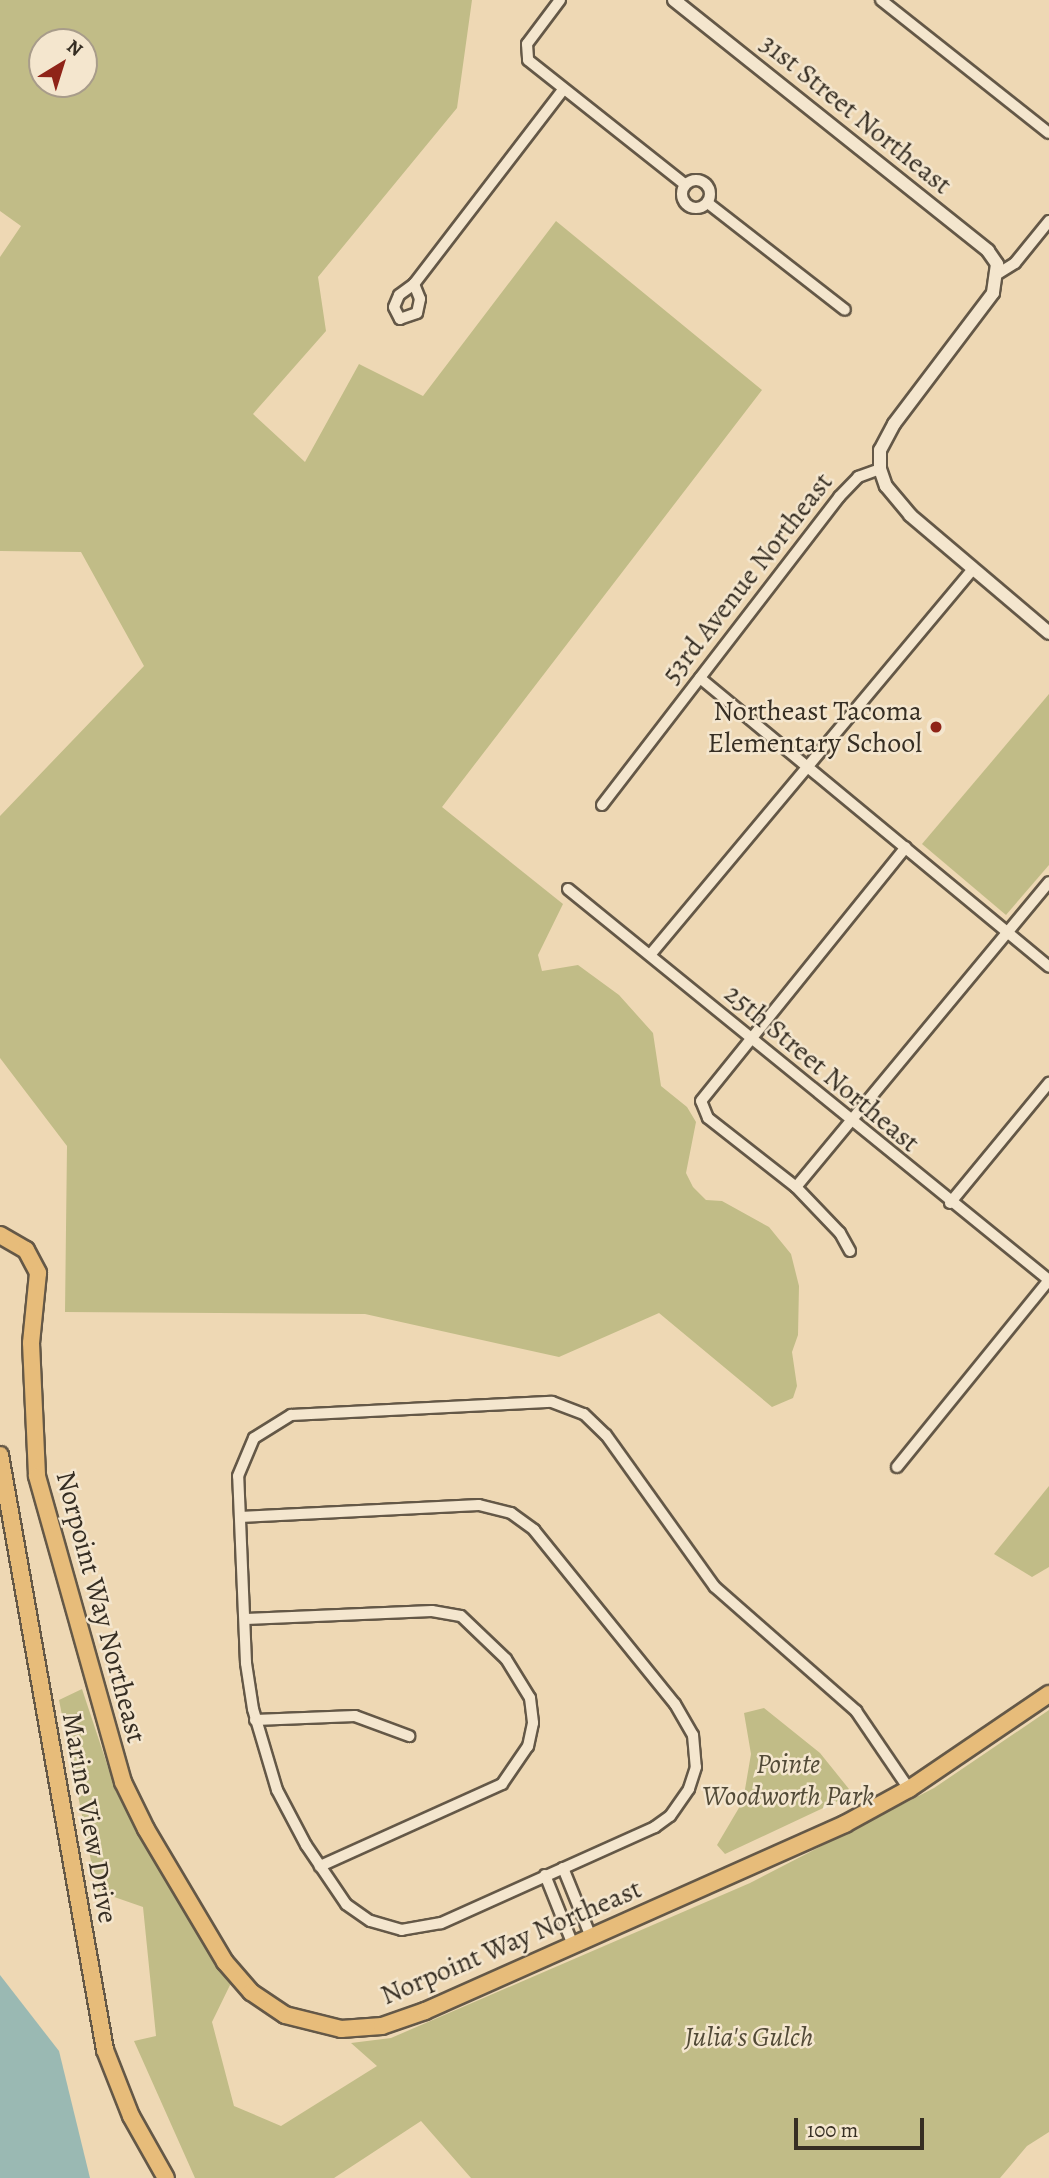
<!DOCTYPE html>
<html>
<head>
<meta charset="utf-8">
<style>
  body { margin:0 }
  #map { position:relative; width:1049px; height:2178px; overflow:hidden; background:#eed8b4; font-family:Alegreya,serif }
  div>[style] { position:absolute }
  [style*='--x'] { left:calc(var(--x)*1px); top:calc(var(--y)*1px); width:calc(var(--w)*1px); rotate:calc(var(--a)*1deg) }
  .green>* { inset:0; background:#c1bc87 }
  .water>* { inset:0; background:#9ab9b3 }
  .roads { filter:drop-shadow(2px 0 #645847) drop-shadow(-2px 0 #645847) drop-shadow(0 2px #645847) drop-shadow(0 -2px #645847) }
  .minor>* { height:10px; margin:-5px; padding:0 5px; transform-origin:5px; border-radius:5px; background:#f4e6ce }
  .minor>.ring { margin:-5px; padding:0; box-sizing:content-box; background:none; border:10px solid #f4e6ce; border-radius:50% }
  .tertiary>* { height:12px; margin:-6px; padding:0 6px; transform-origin:6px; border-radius:6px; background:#f4e6ce }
  .primary>* { height:16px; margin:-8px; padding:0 8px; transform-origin:8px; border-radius:8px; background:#e7bc7a }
  .dots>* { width:19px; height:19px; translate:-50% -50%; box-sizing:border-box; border:4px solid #f4e6ce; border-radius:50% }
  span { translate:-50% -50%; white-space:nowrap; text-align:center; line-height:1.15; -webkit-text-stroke:5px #f4e6ce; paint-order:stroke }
  .street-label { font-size:28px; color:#362e23 }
  .poi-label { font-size:28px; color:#362e23 }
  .right { translate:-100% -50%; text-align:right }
  .park-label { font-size:28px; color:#524a37; font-style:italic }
  .north { position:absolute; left:28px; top:28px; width:70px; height:70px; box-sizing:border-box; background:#f4e6ce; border:2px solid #a89c8a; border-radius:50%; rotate:38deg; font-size:19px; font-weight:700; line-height:28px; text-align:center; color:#362e23 }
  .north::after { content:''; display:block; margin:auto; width:24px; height:32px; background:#8f2418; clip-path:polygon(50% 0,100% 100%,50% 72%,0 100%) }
  .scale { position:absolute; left:794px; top:2118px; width:130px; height:32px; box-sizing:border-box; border:4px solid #362e23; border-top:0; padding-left:9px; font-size:21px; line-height:24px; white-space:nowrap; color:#362e23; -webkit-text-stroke:5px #f4e6ce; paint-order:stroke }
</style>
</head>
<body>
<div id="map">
  <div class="green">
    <i style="clip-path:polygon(evenodd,0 0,472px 0,457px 108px,318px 277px,326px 331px,253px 414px,305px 462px,359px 364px,423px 396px,556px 221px,762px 390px,442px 807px,563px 904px,538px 955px,542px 971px,578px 965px,619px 995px,653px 1033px,661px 1086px,687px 1107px,696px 1122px,686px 1173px,693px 1187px,706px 1200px,722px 1201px,769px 1227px,791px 1254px,799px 1286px,798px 1335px,792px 1352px,797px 1386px,793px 1398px,772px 1407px,659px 1313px,559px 1357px,365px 1314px,65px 1312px,67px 1146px,0 1058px,0 816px,144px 666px,81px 552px,0 551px,0 257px,21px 226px,0 211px,0 0,42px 42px,84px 42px,84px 84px,42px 84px,42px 42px)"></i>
    <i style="clip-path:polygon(1049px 694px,1049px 865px,1006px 915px,922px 844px)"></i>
    <i style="clip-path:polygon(1049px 1486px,1049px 1567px,1032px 1577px,994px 1554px)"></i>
    <i style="clip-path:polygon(82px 1689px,114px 1785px,231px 1983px,212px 2022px,234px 2106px,281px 2126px,377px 2066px,351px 2043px,391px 2038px,750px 1883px,934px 1788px,1049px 1710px,1049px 2132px,1027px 2146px,1000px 2178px,471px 2178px,421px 2121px,334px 2178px,195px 2178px,134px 2041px,156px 2036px,143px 1907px,97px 1891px,59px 1700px)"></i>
    <i style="clip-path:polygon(764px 1708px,820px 1753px,853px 1794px,725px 1854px,717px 1845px,743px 1801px,751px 1754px,744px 1713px)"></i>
  </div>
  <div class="water">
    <i style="clip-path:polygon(0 1975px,59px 2051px,90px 2178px,0 2178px)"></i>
  </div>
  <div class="roads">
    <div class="minor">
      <i style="--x:560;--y:0;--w:55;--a:126.9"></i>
      <i style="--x:527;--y:44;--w:16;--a:86"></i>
      <i style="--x:528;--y:60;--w:198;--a:38.4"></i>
      <i style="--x:881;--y:0;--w:214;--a:38.4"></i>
      <i class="ring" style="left:682px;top:180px;width:18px;height:18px"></i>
      <i style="--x:709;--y:204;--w:172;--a:37.9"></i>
      <i style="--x:999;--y:273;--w:19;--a:-32"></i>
      <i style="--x:1015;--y:263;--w:54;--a:-51"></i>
      <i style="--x:414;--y:284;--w:16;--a:68"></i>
      <i style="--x:420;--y:299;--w:14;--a:102"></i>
      <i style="--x:417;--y:313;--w:18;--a:161"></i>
      <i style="--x:400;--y:319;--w:13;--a:-117"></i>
      <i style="--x:394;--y:307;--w:13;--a:-67"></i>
      <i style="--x:399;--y:295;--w:19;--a:-36"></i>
      <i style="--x:414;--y:284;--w:245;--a:-52.5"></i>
      <i style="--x:700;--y:678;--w:453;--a:39.6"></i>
      <i style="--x:602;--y:805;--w:389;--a:-52.4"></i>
      <i style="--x:839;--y:497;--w:28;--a:-46"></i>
      <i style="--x:858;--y:477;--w:23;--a:-20"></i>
      <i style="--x:568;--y:889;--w:620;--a:39.11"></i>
      <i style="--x:650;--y:955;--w:503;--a:-50.08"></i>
      <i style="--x:796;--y:1187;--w:396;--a:-50.3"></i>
      <i style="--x:950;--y:1203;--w:156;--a:-50.5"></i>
      <i style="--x:850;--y:1251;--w:21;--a:-119"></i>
      <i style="--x:840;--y:1233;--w:64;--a:-133.7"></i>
      <i style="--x:796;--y:1187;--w:112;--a:-141.9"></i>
      <i style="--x:708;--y:1118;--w:18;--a:-112"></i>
      <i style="--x:701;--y:1101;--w:326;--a:-51.1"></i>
      <i style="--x:897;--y:1467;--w:241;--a:-50.9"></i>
      <i style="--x:240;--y:1517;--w:239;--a:-2.9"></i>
      <i style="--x:479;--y:1505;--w:33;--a:14"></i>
      <i style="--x:511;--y:1513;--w:29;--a:36"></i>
      <i style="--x:534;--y:1530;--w:224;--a:51"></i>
      <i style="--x:675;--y:1704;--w:36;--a:60"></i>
      <i style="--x:693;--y:1735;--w:32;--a:85"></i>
      <i style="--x:696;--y:1767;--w:23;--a:108"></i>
      <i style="--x:689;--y:1789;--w:33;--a:125"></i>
      <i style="--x:670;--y:1816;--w:19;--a:144"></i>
      <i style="--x:655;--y:1827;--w:235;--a:155.8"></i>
      <i style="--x:441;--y:1923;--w:40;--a:170"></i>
      <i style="--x:402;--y:1930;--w:33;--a:-164"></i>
      <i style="--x:370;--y:1921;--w:29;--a:-145"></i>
      <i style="--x:346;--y:1904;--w:71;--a:-124.1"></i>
      <i style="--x:306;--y:1845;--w:62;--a:-117.8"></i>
      <i style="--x:277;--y:1790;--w:84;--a:-106.5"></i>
      <i style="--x:253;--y:1709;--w:47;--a:-98.7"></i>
      <i style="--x:246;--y:1663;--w:187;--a:-92.4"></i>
      <i style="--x:238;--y:1476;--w:41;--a:-67.2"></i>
      <i style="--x:254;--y:1438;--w:44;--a:-31.9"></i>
      <i style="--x:291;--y:1415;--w:261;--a:-2.9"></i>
      <i style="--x:552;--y:1402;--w:34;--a:21"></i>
      <i style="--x:584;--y:1414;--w:30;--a:44"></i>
      <i style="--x:606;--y:1435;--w:187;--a:54.4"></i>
      <i style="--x:715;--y:1587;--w:188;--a:41.3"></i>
      <i style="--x:856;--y:1711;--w:94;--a:55.8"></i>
      <i style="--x:246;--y:1619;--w:186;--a:-2.5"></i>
      <i style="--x:432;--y:1611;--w:29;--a:10"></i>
      <i style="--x:461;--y:1616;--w:62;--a:43.7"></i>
      <i style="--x:506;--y:1659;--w:46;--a:58.4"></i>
      <i style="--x:530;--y:1698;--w:25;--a:83"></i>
      <i style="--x:533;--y:1723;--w:24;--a:102"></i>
      <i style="--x:528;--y:1746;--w:46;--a:124.4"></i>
      <i style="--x:502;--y:1784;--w:200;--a:155.7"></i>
      <i style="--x:255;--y:1720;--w:100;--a:-2.3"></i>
      <i style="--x:355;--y:1716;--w:58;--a:20.3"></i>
      <i style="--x:563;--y:1868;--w:74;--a:67.9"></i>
      <i style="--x:545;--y:1875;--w:75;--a:68.2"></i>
    </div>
    <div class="tertiary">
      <i style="--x:674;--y:0;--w:402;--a:38.6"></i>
      <i style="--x:988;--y:251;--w:16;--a:55"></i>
      <i style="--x:997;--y:264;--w:29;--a:98"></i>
      <i style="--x:993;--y:293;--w:164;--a:127.1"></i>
      <i style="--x:894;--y:424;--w:30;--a:118"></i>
      <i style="--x:880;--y:450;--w:19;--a:90"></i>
      <i style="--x:880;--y:469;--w:18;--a:71"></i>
      <i style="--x:886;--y:486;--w:38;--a:50"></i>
      <i style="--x:910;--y:515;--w:182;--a:40.3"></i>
    </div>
    <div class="primary">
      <i style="--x:0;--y:1235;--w:30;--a:30"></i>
      <i style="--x:26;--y:1250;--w:26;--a:62"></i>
      <i style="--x:38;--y:1273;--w:70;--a:95.7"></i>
      <i style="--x:31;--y:1343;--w:133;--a:87.4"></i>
      <i style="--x:37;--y:1476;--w:318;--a:74.3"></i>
      <i style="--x:123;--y:1782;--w:52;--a:63.9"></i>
      <i style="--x:146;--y:1829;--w:155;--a:59.3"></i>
      <i style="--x:225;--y:1962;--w:40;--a:49"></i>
      <i style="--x:251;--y:1992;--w:41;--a:34.1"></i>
      <i style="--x:285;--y:2015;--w:58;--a:14"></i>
      <i style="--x:341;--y:2029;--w:41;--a:-4.2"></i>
      <i style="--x:382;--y:2026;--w:46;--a:-19.2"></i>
      <i style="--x:425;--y:2011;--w:460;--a:-24"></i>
      <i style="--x:845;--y:1824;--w:73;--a:-28.7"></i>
      <i style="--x:909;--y:1789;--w:169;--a:-34.2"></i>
      <i style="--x:0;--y:1455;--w:604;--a:79.99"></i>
      <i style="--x:105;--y:2050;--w:71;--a:68.5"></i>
      <i style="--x:131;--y:2116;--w:71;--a:60.6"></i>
    </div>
  </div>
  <div class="dots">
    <i style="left:936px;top:727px;background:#8f2418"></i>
  </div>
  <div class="street-label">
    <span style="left:856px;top:114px;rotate:39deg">31st Street Northeast</span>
    <span style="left:747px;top:578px;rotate:-52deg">53rd Avenue Northeast</span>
    <span style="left:822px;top:1068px;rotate:40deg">25th Street Northeast</span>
    <span style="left:101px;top:1607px;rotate:75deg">Norpoint Way Northeast</span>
    <span style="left:90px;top:1818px;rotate:80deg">Marine View Drive</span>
    <span style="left:511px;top:1942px;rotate:-23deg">Norpoint Way Northeast</span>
  </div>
  <div class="poi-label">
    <span class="right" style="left:922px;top:727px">Northeast Tacoma<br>Elementary School</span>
  </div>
  <div class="park-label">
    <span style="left:788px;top:1780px">Pointe<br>Woodworth Park</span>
    <span style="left:749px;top:2037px">Julia's Gulch</span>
  </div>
  <div class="north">N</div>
  <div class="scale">100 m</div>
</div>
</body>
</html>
